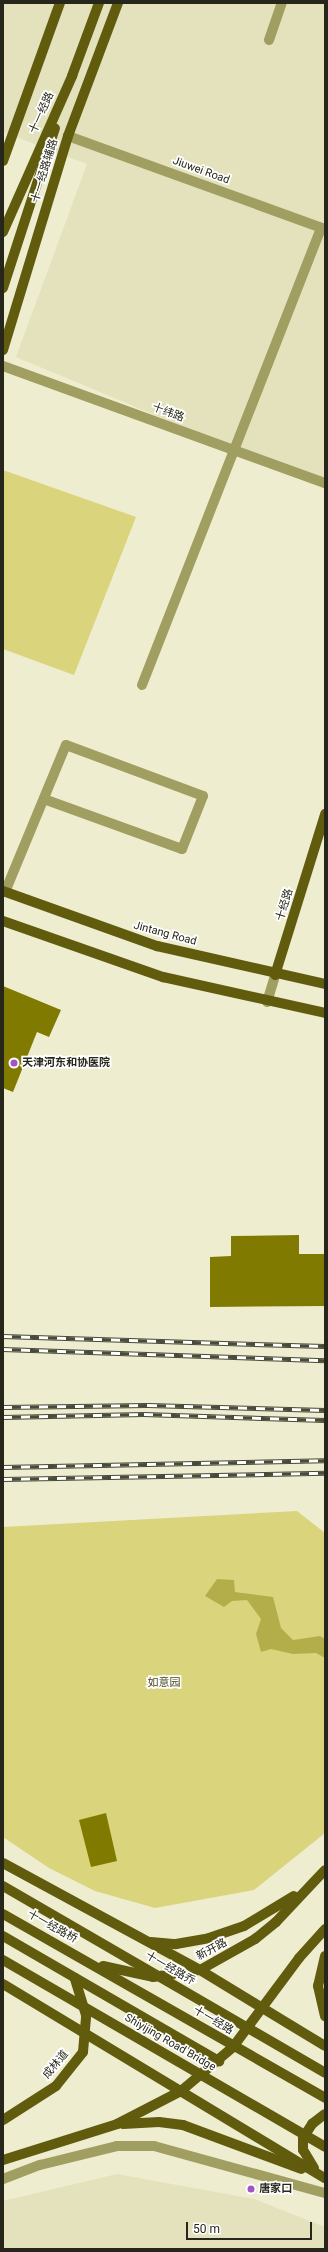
<!DOCTYPE html>
<html>
<head>
<meta charset="utf-8">
<style>
  body { margin:0 }
  #map { position:relative; width:328px; height:2252px; overflow:hidden; background:#eeedcf; font-family:Roboto,"Noto Sans SC",sans-serif }
  div>[style] { position:absolute }
  [style*='--x'] { left:calc(var(--x)*1px); top:calc(var(--y)*1px); width:calc(var(--w)*1px); rotate:calc(var(--a)*1deg) }
  .built>* { inset:0; background:#e4e2bd }
  .green>* { inset:0; background:#dad47c }
  .water>* { inset:0; background:#b4ae4a }
  .building>* { inset:0; background:#817a00 }
  .minor>* { height:10px; margin:-5px; padding:0 5px; transform-origin:5px; border-radius:5px; background:#a19e61 }
  .major>* { height:10px; margin:-5px; padding:0 5px; transform-origin:5px; border-radius:5px; background:#605b0d }
  .rail>* { height:4.5px; margin-top:-2.25px; transform-origin:0; background:repeating-linear-gradient(90deg,#fff 0 9px,#4a4a3b 0 18px); box-sizing:border-box; border-block:1px solid #4a4a3b }
  .major-bridge>* { height:10px; margin:-5px; padding:0 5px; transform-origin:5px; border-radius:5px; background:#605b0d }
  .dots>* { width:11px; height:11px; translate:-50% -50%; box-sizing:border-box; border:2px solid #fff; border-radius:50% }
  span { translate:-50% -50%; white-space:nowrap; text-align:center; line-height:1.15; -webkit-text-stroke:3.5px #fff; paint-order:stroke }
  .street-label { font-size:11px; color:#26261a }
  .poi-label { font-size:11px; color:#26261a; font-weight:700 }
  .left { translate:0 -50%; text-align:left }
  .park-label { font-size:11px; color:#4c4920 }
  .frame { position:absolute; inset:0; border:4px solid #26261a; pointer-events:none }
  .scale { position:absolute; left:186px; top:2222px; width:126px; height:18px; box-sizing:border-box; border:2px solid #26261a; border-top:0; padding-left:5px; font-size:12px; line-height:14px; white-space:nowrap; color:#26261a; -webkit-text-stroke:3px #fff; paint-order:stroke }
</style>
</head>
<body>
<div id="map">
  <div class="built">
    <i style="clip-path:polygon(3px 3px,325px 3px,325px 486px,16px 357px,87px 164px,3px 132px)"></i>
    <i style="clip-path:polygon(117px 2174px,254px 2199px,325px 2227px,325px 2249px,3px 2249px,3px 2201px)"></i>
  </div>
  <div class="green">
    <i style="clip-path:polygon(3px 470px,136px 517px,74px 675px,3px 649px)"></i>
    <i style="clip-path:polygon(297px 1511px,325px 1533px,325px 1833px,254px 1890px,155px 1908px,95px 1891px,49px 1868px,3px 1837px,3px 1527px)"></i>
  </div>
  <div class="water">
    <i style="clip-path:polygon(217px 1579px,234px 1580px,235px 1592px,273px 1597px,281px 1628px,293px 1640px,320px 1636px,325px 1639px,325px 1658px,316px 1653px,293px 1654px,271px 1649px,261px 1652px,256px 1634px,261px 1619px,247px 1600px,232px 1601px,224px 1607px,205px 1596px)"></i>
  </div>
  <div class="building">
    <i style="clip-path:polygon(3px 986px,61px 1010px,49px 1037px,37px 1032px,13px 1092px,3px 1088px)"></i>
    <i style="clip-path:polygon(299px 1235px,299px 1254px,325px 1254px,325px 1306px,210px 1307px,210px 1257px,231px 1256px,231px 1236px)"></i>
    <i style="clip-path:polygon(106px 1813px,117px 1861px,91px 1867px,79px 1820px)"></i>
  </div>
  <div class="minor">
    <i style="--x:269;--y:40;--w:39;--a:-71"></i>
    <i style="--x:68;--y:136;--w:273;--a:19.9"></i>
    <i style="--x:3;--y:366;--w:343;--a:20"></i>
    <i style="--x:142;--y:685;--w:491;--a:-68.6"></i>
    <i style="--x:5;--y:892;--w:159;--a:-67.5"></i>
    <i style="--x:66;--y:745;--w:146;--a:20.4"></i>
    <i style="--x:203;--y:796;--w:57;--a:111.6"></i>
    <i style="--x:182;--y:849;--w:147;--a:-160.1"></i>
    <i style="--x:267;--y:1002;--w:28;--a:-73"></i>
    <i style="--x:3;--y:2179;--w:40;--a:-21"></i>
    <i style="--x:40;--y:2165;--w:79;--a:-13.9"></i>
    <i style="--x:117;--y:2146;--w:37;--a:0"></i>
    <i style="--x:154;--y:2146;--w:177;--a:15.4"></i>
  </div>
  <div class="major">
    <i style="--x:3;--y:161;--w:168;--a:-70.2"></i>
    <i style="--x:3;--y:232;--w:171;--a:-66.1"></i>
    <i style="--x:72;--y:76;--w:78;--a:-69.7"></i>
    <i style="--x:3;--y:288;--w:168;--a:-72"></i>
    <i style="--x:3;--y:350;--w:224;--a:-73.1"></i>
    <i style="--x:68;--y:136;--w:142;--a:-69.4"></i>
    <i style="--x:3;--y:891;--w:164;--a:19.7"></i>
    <i style="--x:157;--y:946;--w:172;--a:12.7"></i>
    <i style="--x:3;--y:921;--w:170;--a:19.3"></i>
    <i style="--x:163;--y:977;--w:166;--a:12.5"></i>
    <i style="--x:275;--y:975;--w:169;--a:-72.7"></i>
    <i style="--x:3;--y:1863;--w:224;--a:28.5"></i>
    <i style="--x:200;--y:1970;--w:146;--a:31.3"></i>
    <i style="--x:3;--y:1914;--w:371;--a:29.7"></i>
    <i style="--x:3;--y:1936;--w:250;--a:30.1"></i>
    <i style="--x:151;--y:1942;--w:25;--a:5"></i>
    <i style="--x:176;--y:1944;--w:34;--a:-10"></i>
    <i style="--x:209;--y:1938;--w:37;--a:-19"></i>
    <i style="--x:244;--y:1926;--w:58;--a:-31"></i>
    <i style="--x:325;--y:1956;--w:31;--a:103"></i>
    <i style="--x:318;--y:1986;--w:31;--a:77"></i>
    <i style="--x:103;--y:1966;--w:51;--a:12.4"></i>
    <i style="--x:153;--y:1977;--w:48;--a:-8.5"></i>
    <i style="--x:200;--y:1970;--w:63;--a:-29.4"></i>
    <i style="--x:255;--y:1939;--w:27;--a:-39"></i>
    <i style="--x:276;--y:1922;--w:71;--a:-46.7"></i>
    <i style="--x:3;--y:1984;--w:376;--a:31.1"></i>
    <i style="--x:3;--y:2120;--w:63;--a:-32.7"></i>
    <i style="--x:56;--y:2086;--w:43;--a:-51.5"></i>
    <i style="--x:83;--y:2052;--w:37;--a:-85"></i>
    <i style="--x:86;--y:2015;--w:39;--a:-107"></i>
    <i style="--x:123;--y:2124;--w:36;--a:-3"></i>
    <i style="--x:159;--y:2122;--w:24;--a:7"></i>
    <i style="--x:183;--y:2125;--w:126;--a:20.4"></i>
    <i style="--x:3;--y:2160;--w:120;--a:-17.5"></i>
    <i style="--x:117;--y:2124;--w:72;--a:-27.3"></i>
    <i style="--x:181;--y:2091;--w:68;--a:-40.2"></i>
    <i style="--x:233;--y:2047;--w:111;--a:-53.4"></i>
    <i style="--x:299;--y:1958;--w:39;--a:-48"></i>
    <i style="--x:314;--y:2168;--w:21;--a:-121"></i>
    <i style="--x:303;--y:2150;--w:12;--a:-90"></i>
    <i style="--x:303;--y:2138;--w:17;--a:-57"></i>
    <i style="--x:312;--y:2124;--w:16;--a:-38"></i>
  </div>
  <div class="rail">
    <i style="--x:3;--y:1336;--w:322;--a:1.8"></i>
    <i style="--x:3;--y:1349;--w:322;--a:2"></i>
    <i style="--x:3;--y:1407;--w:145;--a:-0.8"></i>
    <i style="--x:148;--y:1405;--w:177;--a:1.6"></i>
    <i style="--x:3;--y:1417;--w:141;--a:-1.2"></i>
    <i style="--x:144;--y:1414;--w:181;--a:1.9"></i>
    <i style="--x:3;--y:1467;--w:322;--a:-1.2"></i>
    <i style="--x:3;--y:1479;--w:322;--a:-1.1"></i>
  </div>
  <div class="major-bridge">
    <i style="--x:3;--y:1886;--w:372;--a:30.1"></i>
    <i style="--x:3;--y:1960;--w:372;--a:30.1"></i>
  </div>
  <div class="dots">
    <i style="left:14px;top:1063px;background:#a353c3"></i>
    <i style="left:251px;top:2189px;background:#a353c3"></i>
  </div>
  <div class="street-label">
    <span style="left:42px;top:113px;rotate:-66deg">十一经路</span>
    <span style="left:45px;top:171px;rotate:-73deg">十一经路辅路</span>
    <span style="left:201px;top:171px;rotate:20deg">Jiuwei Road</span>
    <span style="left:168px;top:413px;rotate:20deg">十纬路</span>
    <span style="left:285px;top:905px;rotate:-73deg">十经路</span>
    <span style="left:165px;top:934px;rotate:15deg">Jintang Road</span>
    <span style="left:52px;top:1927px;rotate:29deg">十一经路桥</span>
    <span style="left:212px;top:1950px;rotate:-28deg">新开路</span>
    <span style="left:170px;top:1969px;rotate:30deg">十一经路乔</span>
    <span style="left:213px;top:2021px;rotate:30deg">十一经路</span>
    <span style="left:170px;top:2043px;rotate:30deg">Shiyijing Road Bridge</span>
    <span style="left:56px;top:2065px;rotate:-50deg">成林道</span>
  </div>
  <div class="poi-label">
    <span class="left" style="left:22px;top:1063px">天津河东和协医院</span>
    <span class="left" style="left:259px;top:2189px">唐家口</span>
  </div>
  <div class="park-label">
    <span style="left:164px;top:1683px">如意园</span>
  </div>
  <div class="frame"></div>
  <div class="scale">50 m</div>
</div>
</body>
</html>
